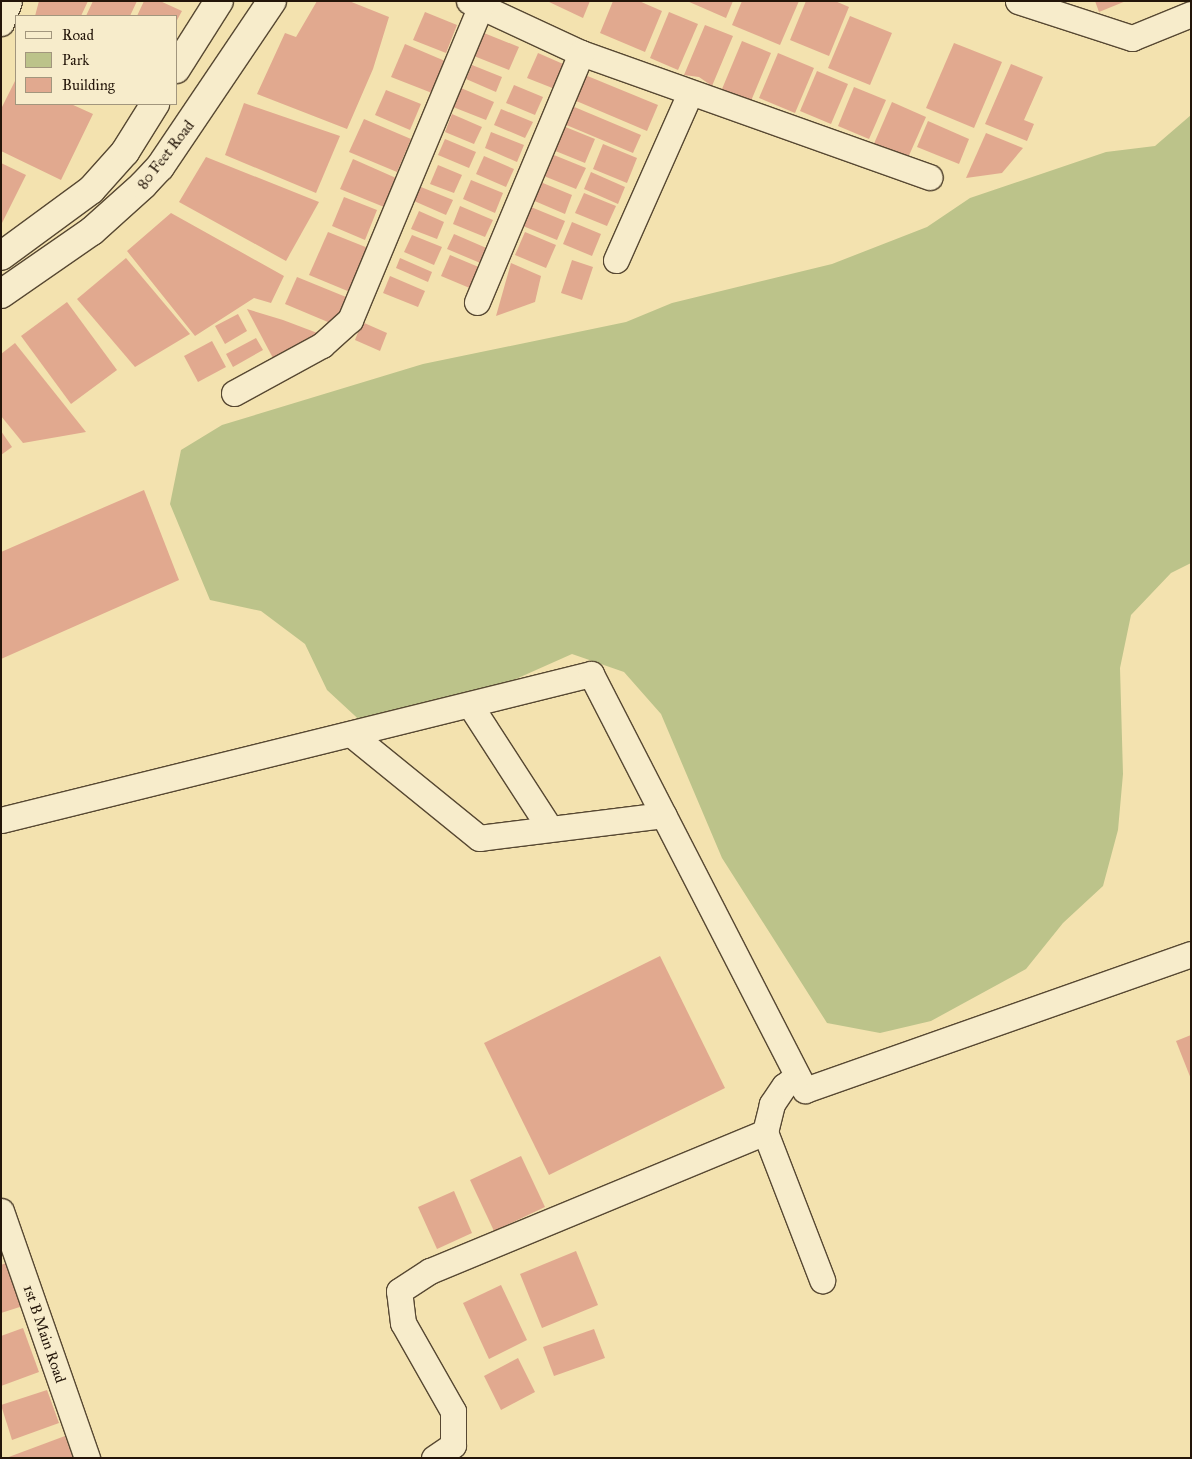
<!DOCTYPE html>
<html>
<head>
<meta charset="utf-8">
<style>
  body { margin:0 }
  #map { position:relative; width:1192px; height:1459px; overflow:hidden; background:#f3e2af; font-family:"IM FELL Great Primer",serif }
  div>[style] { position:absolute }
  [style*='--x'] { left:calc(var(--x)*1px); top:calc(var(--y)*1px); width:calc(var(--w)*1px); rotate:calc(var(--a)*1deg) }
  .green>* { inset:0; background:#bcc38a }
  .building>* { inset:0; background:#e1a98f }
  .roads { filter:drop-shadow(1px 0 #574832) drop-shadow(-1px 0 #574832) drop-shadow(0 1px #574832) drop-shadow(0 -1px #574832) }
  .street>* { height:25px; margin:-12.5px; padding:0 12.5px; transform-origin:12.5px; border-radius:12.5px; background:#f7eccb }
  .secondary>* { height:28px; margin:-14px; padding:0 14px; transform-origin:14px; border-radius:14px; background:#f7eccb }
  span { translate:-50% -50%; white-space:nowrap; text-align:center; line-height:1.15; -webkit-text-stroke:4.5px #f7eccb; paint-order:stroke }
  .street-label { font-size:15px; color:#231509 }
  .frame { position:absolute; inset:0; border:2px solid #231509; pointer-events:none }
  .legend { position:absolute; left:15px; top:15px; width:162px; height:90px; box-sizing:border-box; background:#f7eccb; border:1px solid #a2967d; margin:0; padding:6px 9px; list-style:none; font-size:15px; color:#231509 }
  .legend li { display:flex; align-items:center; gap:10px; height:25px }
  .legend b { width:25px; border:1px solid #a2967d }
</style>
</head>
<body>
<div id="map">
  <div class="green">
    <i style="clip-path:polygon(1191px 115px,1191px 563px,1171px 573px,1131px 615px,1120px 668px,1123px 774px,1118px 830px,1103px 886px,1063px 923px,1026px 969px,931px 1021px,880px 1033px,827px 1023px,722px 858px,661px 714px,624px 672px,572px 654px,422px 721px,367px 727px,327px 690px,305px 644px,261px 611px,210px 600px,170px 504px,181px 450px,222px 425px,423px 364px,626px 322px,672px 303px,832px 264px,927px 227px,970px 198px,1106px 152px,1155px 146px)"></i>
  </div>
  <div class="building">
    <i style="clip-path:polygon(39px 1px,88px 1px,81px 16px,35px 16px)"></i>
    <i style="clip-path:polygon(93px 1px,137px 1px,130px 16px,86px 16px)"></i>
    <i style="clip-path:polygon(144px 1px,160px 1px,182px 11px,176px 22px,176px 16px,137px 16px)"></i>
    <i style="clip-path:polygon(317px 1px,349px 1px,389px 17px,373px 69px,347px 129px,257px 94px,285px 33px,296px 37px)"></i>
    <i style="clip-path:polygon(547px 1px,590px 1px,583px 18px)"></i>
    <i style="clip-path:polygon(613px 1px,639px 1px,662px 11px,645px 52px,600px 33px)"></i>
    <i style="clip-path:polygon(687px 1px,733px 1px,726px 18px)"></i>
    <i style="clip-path:polygon(742px 1px,799px 1px,780px 45px,732px 25px)"></i>
    <i style="clip-path:polygon(806px 1px,835px 1px,849px 7px,829px 56px,790px 40px)"></i>
    <i style="clip-path:polygon(1095px 1px,1126px 1px,1099px 12px)"></i>
    <i style="clip-path:polygon(425px 12px,457px 25px,446px 53px,413px 40px)"></i>
    <i style="clip-path:polygon(669px 12px,698px 24px,678px 70px,650px 58px)"></i>
    <i style="clip-path:polygon(850px 16px,892px 33px,870px 85px,828px 68px)"></i>
    <i style="clip-path:polygon(705px 25px,733px 36px,712px 86px,699px 77px,684px 75px)"></i>
    <i style="clip-path:polygon(484px 33px,519px 47px,509px 70px,474px 56px)"></i>
    <i style="clip-path:polygon(742px 41px,771px 53px,751px 101px,722px 89px)"></i>
    <i style="clip-path:polygon(954px 43px,1002px 62px,974px 128px,926px 108px)"></i>
    <i style="clip-path:polygon(405px 44px,445px 61px,432px 93px,391px 77px)"></i>
    <i style="clip-path:polygon(538px 53px,570px 67px,560px 91px,527px 78px)"></i>
    <i style="clip-path:polygon(778px 53px,814px 68px,795px 113px,759px 98px)"></i>
    <i style="clip-path:polygon(1011px 64px,1043px 77px,1024px 120px,1034px 124px,1027px 141px,985px 124px)"></i>
    <i style="clip-path:polygon(472px 65px,502px 77px,496px 92px,466px 79px)"></i>
    <i style="clip-path:polygon(817px 71px,848px 84px,831px 124px,800px 111px)"></i>
    <i style="clip-path:polygon(585px 75px,658px 105px,647px 131px,574px 100px)"></i>
    <i style="clip-path:polygon(16px 79px,16px 104px,71px 104px,93px 114px,61px 180px,1px 151px,1px 109px)"></i>
    <i style="clip-path:polygon(514px 85px,543px 97px,535px 115px,506px 103px)"></i>
    <i style="clip-path:polygon(854px 87px,886px 100px,869px 139px,838px 126px)"></i>
    <i style="clip-path:polygon(461px 88px,494px 102px,486px 120px,453px 107px)"></i>
    <i style="clip-path:polygon(386px 90px,421px 104px,410px 130px,375px 115px)"></i>
    <i style="clip-path:polygon(892px 102px,926px 117px,907px 160px,873px 146px)"></i>
    <i style="clip-path:polygon(244px 103px,340px 136px,316px 193px,225px 155px)"></i>
    <i style="clip-path:polygon(572px 106px,641px 135px,633px 153px,564px 124px)"></i>
    <i style="clip-path:polygon(501px 109px,533px 122px,525px 138px,494px 125px)"></i>
    <i style="clip-path:polygon(452px 114px,482px 127px,474px 144px,445px 132px)"></i>
    <i style="clip-path:polygon(364px 119px,411px 139px,397px 172px,349px 152px)"></i>
    <i style="clip-path:polygon(928px 121px,969px 139px,959px 164px,917px 147px)"></i>
    <i style="clip-path:polygon(563px 126px,595px 139px,585px 163px,553px 150px)"></i>
    <i style="clip-path:polygon(491px 132px,524px 145px,517px 162px,485px 148px)"></i>
    <i style="clip-path:polygon(986px 133px,1023px 148px,1002px 173px,966px 178px)"></i>
    <i style="clip-path:polygon(445px 139px,476px 152px,469px 168px,438px 155px)"></i>
    <i style="clip-path:polygon(603px 144px,637px 158px,627px 183px,593px 169px)"></i>
    <i style="clip-path:polygon(549px 153px,586px 168px,576px 189px,539px 174px)"></i>
    <i style="clip-path:polygon(484px 156px,514px 169px,506px 187px,476px 174px)"></i>
    <i style="clip-path:polygon(206px 157px,319px 202px,286px 261px,179px 202px)"></i>
    <i style="clip-path:polygon(353px 159px,396px 178px,384px 207px,340px 189px)"></i>
    <i style="clip-path:polygon(1px 163px,26px 175px,1px 225px)"></i>
    <i style="clip-path:polygon(438px 165px,462px 175px,454px 193px,430px 184px)"></i>
    <i style="clip-path:polygon(591px 172px,625px 187px,618px 204px,584px 189px)"></i>
    <i style="clip-path:polygon(471px 180px,503px 193px,495px 213px,463px 199px)"></i>
    <i style="clip-path:polygon(538px 181px,572px 195px,565px 214px,530px 199px)"></i>
    <i style="clip-path:polygon(421px 187px,453px 200px,446px 215px,414px 201px)"></i>
    <i style="clip-path:polygon(584px 193px,616px 206px,607px 226px,575px 213px)"></i>
    <i style="clip-path:polygon(344px 197px,377px 210px,365px 240px,332px 226px)"></i>
    <i style="clip-path:polygon(460px 206px,493px 220px,485px 237px,453px 224px)"></i>
    <i style="clip-path:polygon(531px 207px,565px 221px,557px 240px,523px 226px)"></i>
    <i style="clip-path:polygon(419px 211px,444px 222px,437px 239px,411px 229px)"></i>
    <i style="clip-path:polygon(171px 213px,284px 276px,271px 303px,254px 298px,195px 336px,127px 251px)"></i>
    <i style="clip-path:polygon(572px 222px,601px 234px,592px 256px,563px 244px)"></i>
    <i style="clip-path:polygon(328px 232px,368px 248px,350px 292px,309px 275px)"></i>
    <i style="clip-path:polygon(525px 232px,556px 245px,546px 268px,515px 255px)"></i>
    <i style="clip-path:polygon(454px 234px,491px 250px,485px 265px,447px 249px)"></i>
    <i style="clip-path:polygon(412px 235px,442px 247px,434px 265px,404px 252px)"></i>
    <i style="clip-path:polygon(450px 255px,481px 268px,472px 289px,441px 276px)"></i>
    <i style="clip-path:polygon(126px 258px,190px 334px,135px 367px,77px 299px)"></i>
    <i style="clip-path:polygon(400px 258px,432px 272px,428px 282px,396px 268px)"></i>
    <i style="clip-path:polygon(572px 260px,593px 267px,582px 300px,561px 293px)"></i>
    <i style="clip-path:polygon(511px 263px,541px 276px,535px 302px,496px 316px)"></i>
    <i style="clip-path:polygon(390px 276px,425px 291px,418px 307px,383px 293px)"></i>
    <i style="clip-path:polygon(297px 277px,346px 297px,335px 325px,285px 304px)"></i>
    <i style="clip-path:polygon(67px 302px,117px 370px,71px 404px,21px 336px)"></i>
    <i style="clip-path:polygon(247px 309px,283px 320px,320px 334px,274px 360px)"></i>
    <i style="clip-path:polygon(238px 314px,247px 331px,225px 344px,215px 326px)"></i>
    <i style="clip-path:polygon(362px 322px,387px 333px,380px 351px,355px 340px)"></i>
    <i style="clip-path:polygon(256px 338px,263px 350px,233px 367px,226px 354px)"></i>
    <i style="clip-path:polygon(212px 341px,226px 367px,198px 382px,184px 356px)"></i>
    <i style="clip-path:polygon(15px 343px,86px 432px,23px 443px,1px 416px,1px 354px)"></i>
    <i style="clip-path:polygon(1px 431px,12px 447px,1px 455px)"></i>
    <i style="clip-path:polygon(144px 490px,179px 580px,1px 659px,1px 552px)"></i>
    <i style="clip-path:polygon(660px 956px,725px 1088px,549px 1175px,484px 1043px)"></i>
    <i style="clip-path:polygon(1191px 1035px,1191px 1079px,1176px 1041px)"></i>
    <i style="clip-path:polygon(521px 1156px,545px 1207px,494px 1231px,470px 1180px)"></i>
    <i style="clip-path:polygon(454px 1191px,472px 1233px,437px 1249px,418px 1207px)"></i>
    <i style="clip-path:polygon(576px 1251px,598px 1305px,542px 1328px,520px 1274px)"></i>
    <i style="clip-path:polygon(11px 1261px,26px 1305px,1px 1313px,1px 1265px)"></i>
    <i style="clip-path:polygon(501px 1285px,527px 1340px,489px 1359px,463px 1303px)"></i>
    <i style="clip-path:polygon(23px 1328px,39px 1372px,1px 1386px,1px 1336px)"></i>
    <i style="clip-path:polygon(594px 1329px,605px 1358px,554px 1376px,543px 1347px)"></i>
    <i style="clip-path:polygon(518px 1358px,535px 1392px,501px 1410px,484px 1376px)"></i>
    <i style="clip-path:polygon(47px 1390px,59px 1423px,12px 1440px,1px 1405px)"></i>
    <i style="clip-path:polygon(65px 1436px,73px 1458px,6px 1458px)"></i>
  </div>
  <div class="roads">
    <div class="street">
      <i style="--x:469;--y:1;--w:123;--a:24.9"></i>
      <i style="--x:581;--y:53;--w:370;--a:19.6"></i>
      <i style="--x:1018;--y:1;--w:120;--a:18"></i>
      <i style="--x:1132;--y:38;--w:64;--a:-22.1"></i>
      <i style="--x:1;--y:23;--w:23;--a:-70"></i>
      <i style="--x:616;--y:260;--w:183;--a:-66.1"></i>
      <i style="--x:477;--y:302;--w:270;--a:-67.3"></i>
      <i style="--x:234;--y:393;--w:100;--a:-28.6"></i>
      <i style="--x:322;--y:345;--w:38;--a:-42"></i>
      <i style="--x:350;--y:320;--w:339;--a:-67.4"></i>
      <i style="--x:470;--y:705;--w:145;--a:57.1"></i>
      <i style="--x:351;--y:734;--w:165;--a:39.1"></i>
      <i style="--x:479;--y:838;--w:186;--a:-7.1"></i>
      <i style="--x:1;--y:820;--w:608;--a:-13.9"></i>
      <i style="--x:591;--y:674;--w:468;--a:62.8"></i>
      <i style="--x:805;--y:1090;--w:409;--a:-19.4"></i>
      <i style="--x:797;--y:1076;--w:16;--a:142"></i>
      <i style="--x:784;--y:1086;--w:22;--a:124"></i>
      <i style="--x:772;--y:1104;--w:29;--a:104"></i>
      <i style="--x:765;--y:1132;--w:159;--a:68.9"></i>
      <i style="--x:1;--y:1211;--w:262;--a:70.8"></i>
      <i style="--x:434;--y:1458;--w:23;--a:-34"></i>
      <i style="--x:453;--y:1445;--w:34;--a:-90"></i>
      <i style="--x:453;--y:1411;--w:101;--a:-119.6"></i>
      <i style="--x:403;--y:1323;--w:32;--a:-97"></i>
      <i style="--x:399;--y:1291;--w:37;--a:-33"></i>
      <i style="--x:430;--y:1271;--w:363;--a:-22.5"></i>
    </div>
    <div class="secondary">
      <i style="--x:176;--y:69;--w:80;--a:-57.7"></i>
      <i style="--x:1;--y:256;--w:112;--a:-36.3"></i>
      <i style="--x:91;--y:190;--w:51;--a:-48.2"></i>
      <i style="--x:125;--y:152;--w:57;--a:-58"></i>
      <i style="--x:1;--y:294;--w:111;--a:-34.7"></i>
      <i style="--x:92;--y:231;--w:69;--a:-42"></i>
      <i style="--x:143;--y:185;--w:25;--a:-47"></i>
      <i style="--x:160;--y:167;--w:200;--a:-56"></i>
    </div>
  </div>
  <div class="street-label">
    <span style="left:166px;top:155px;rotate:-52deg">80 Feet Road</span>
    <span style="left:44px;top:1334px;rotate:71deg">1st B Main Road</span>
  </div>
  <div class="frame"></div>
  <ul class="legend">
  <li><b style="height:6px;background:#f7eccb"></b>Road</li>
  <li><b style="height:14px;background:#bcc38a"></b>Park</li>
  <li><b style="height:14px;background:#e1a98f"></b>Building</li>
  </ul>
</div>
</body>
</html>
